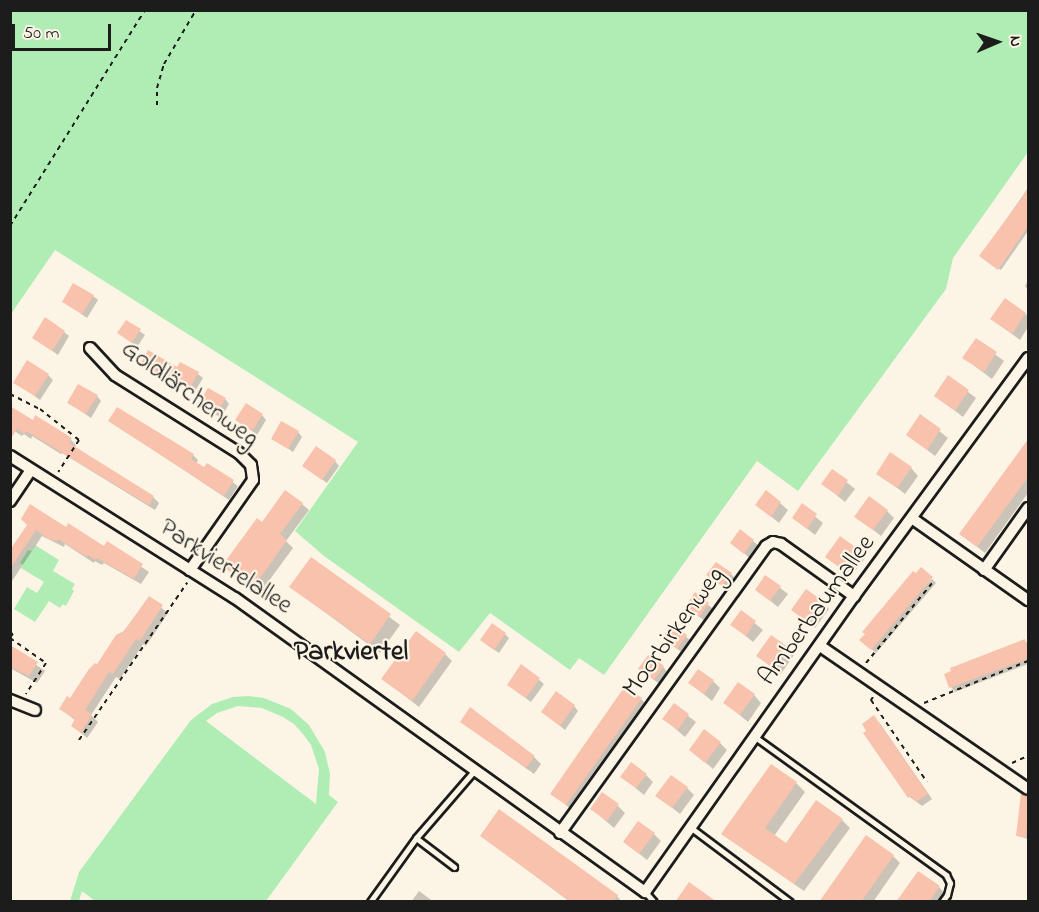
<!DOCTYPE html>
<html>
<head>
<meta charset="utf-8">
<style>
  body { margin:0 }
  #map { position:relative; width:1039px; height:912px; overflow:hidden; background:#fcf5e5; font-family:"Indie Flower",sans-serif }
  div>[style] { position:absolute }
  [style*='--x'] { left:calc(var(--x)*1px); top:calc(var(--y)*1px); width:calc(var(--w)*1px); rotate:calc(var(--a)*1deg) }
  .green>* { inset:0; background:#b0edb4 }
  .shadow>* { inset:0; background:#0003 }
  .building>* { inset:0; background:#f9c2ad }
  .path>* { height:2px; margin-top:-1px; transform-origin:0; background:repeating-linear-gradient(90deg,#1c1c1c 0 4.5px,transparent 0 9px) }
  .roads { filter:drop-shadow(2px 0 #1c1c1c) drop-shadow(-2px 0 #1c1c1c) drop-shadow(0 2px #1c1c1c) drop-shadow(0 -2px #1c1c1c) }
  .lane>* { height:5px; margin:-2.5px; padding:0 2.5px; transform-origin:2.5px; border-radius:2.5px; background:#fcf5e5 }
  .street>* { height:10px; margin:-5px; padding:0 5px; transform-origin:5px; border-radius:5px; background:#fcf5e5 }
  span { translate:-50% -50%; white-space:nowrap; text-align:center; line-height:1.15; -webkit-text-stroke:4.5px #fcf5e5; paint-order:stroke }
  .street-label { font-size:26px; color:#1c1c1c }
  .quarter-label { font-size:28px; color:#1c1c1c; font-weight:700 }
  .frame { position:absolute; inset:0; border:12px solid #1c1c1c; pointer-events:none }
  .north { position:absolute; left:967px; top:12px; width:60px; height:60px; -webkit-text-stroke:4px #fcf5e5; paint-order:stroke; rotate:88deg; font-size:16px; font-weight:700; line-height:24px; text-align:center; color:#1c1c1c }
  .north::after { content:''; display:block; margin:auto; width:21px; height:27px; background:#1c1c1c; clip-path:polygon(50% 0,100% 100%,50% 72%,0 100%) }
  .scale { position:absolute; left:12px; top:24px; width:99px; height:27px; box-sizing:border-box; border:3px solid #1c1c1c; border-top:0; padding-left:8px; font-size:18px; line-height:21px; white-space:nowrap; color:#1c1c1c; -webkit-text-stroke:4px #fcf5e5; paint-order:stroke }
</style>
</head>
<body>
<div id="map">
  <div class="green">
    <i style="clip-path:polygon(11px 10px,1028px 11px,1028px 152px,953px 258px,946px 289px,798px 491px,757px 461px,604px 675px,579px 658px,570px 670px,490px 613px,459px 652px,324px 556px,295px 531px,358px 442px,55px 250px,11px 314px)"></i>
    <i style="clip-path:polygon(35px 545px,59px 560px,53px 571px,75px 584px,72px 589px,74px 591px,66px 606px,63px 604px,60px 608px,49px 601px,35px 622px,14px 609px,27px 587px,37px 593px,44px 582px,21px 568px,23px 565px,20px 563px,28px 550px,32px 551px)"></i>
    <i style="clip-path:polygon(evenodd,249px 696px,264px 698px,291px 709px,309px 725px,325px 752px,330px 774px,329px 795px,338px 802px,266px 901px,95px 901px,82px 891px,79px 901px,70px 901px,79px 872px,191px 720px,212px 704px,233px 697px,249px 696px,238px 706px,262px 708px,283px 717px,294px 724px,303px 734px,311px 745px,319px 769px,316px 804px,206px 721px,217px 713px,238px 706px)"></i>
  </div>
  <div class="shadow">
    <i style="clip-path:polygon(1028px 188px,1028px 231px,1001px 270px,981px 256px)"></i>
    <i style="clip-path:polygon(1028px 280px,1028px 290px,1025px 286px)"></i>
    <i style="clip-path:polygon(93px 296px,98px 300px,87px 318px,64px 302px)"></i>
    <i style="clip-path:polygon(1026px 314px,1028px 317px,1028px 327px,1020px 340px,992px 319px)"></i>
    <i style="clip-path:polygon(127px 322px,145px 335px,137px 347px,119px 333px)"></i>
    <i style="clip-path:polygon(64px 332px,69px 336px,58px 355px,34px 338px)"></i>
    <i style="clip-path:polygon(976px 340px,1004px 361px,992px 379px,964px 358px)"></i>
    <i style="clip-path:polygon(141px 365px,178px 369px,198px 374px,203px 378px,195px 391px,163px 373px,160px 379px)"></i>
    <i style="clip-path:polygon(48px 375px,53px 380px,40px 400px,15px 382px)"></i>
    <i style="clip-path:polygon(948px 377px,976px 398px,963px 417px,936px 396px)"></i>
    <i style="clip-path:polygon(97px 396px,101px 401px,91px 418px,69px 403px)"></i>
    <i style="clip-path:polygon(225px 399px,229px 404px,221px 418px,200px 404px)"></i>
    <i style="clip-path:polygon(262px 415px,266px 420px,257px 435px,237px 420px)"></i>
    <i style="clip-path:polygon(920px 416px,948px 438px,935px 456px,908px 435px)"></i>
    <i style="clip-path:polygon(110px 421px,193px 455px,198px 460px,196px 464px,204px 469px,207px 465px,238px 486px,229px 500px)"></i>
    <i style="clip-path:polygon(33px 422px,71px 440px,76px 445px,75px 448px,153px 497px,159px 503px,155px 510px,62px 453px,61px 454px,32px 436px,31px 439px,24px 434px,22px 436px,10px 428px)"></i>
    <i style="clip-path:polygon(298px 432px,302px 437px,293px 452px,273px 438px)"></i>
    <i style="clip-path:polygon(1028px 440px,1028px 493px,985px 553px,961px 534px)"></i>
    <i style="clip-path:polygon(335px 461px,339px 466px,327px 483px,309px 470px)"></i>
    <i style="clip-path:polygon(911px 468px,918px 476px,905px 494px,878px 473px)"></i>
    <i style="clip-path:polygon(833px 471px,855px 489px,845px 502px,823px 484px)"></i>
    <i style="clip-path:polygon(780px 503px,788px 510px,779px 523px,757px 505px)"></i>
    <i style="clip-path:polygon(302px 504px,309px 510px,286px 541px,293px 548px,260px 593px,231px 572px,263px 524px)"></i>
    <i style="clip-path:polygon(802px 506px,823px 523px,815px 535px,794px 518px)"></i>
    <i style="clip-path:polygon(887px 511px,894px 518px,881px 536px,856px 517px)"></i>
    <i style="clip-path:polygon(29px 525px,66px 529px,105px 548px,107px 544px,149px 572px,141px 584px,104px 563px,102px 565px,95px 561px,94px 563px,65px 544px,64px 547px,42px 536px,10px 584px,10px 552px)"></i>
    <i style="clip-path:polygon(840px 538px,865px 558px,851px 576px,827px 556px)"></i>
    <i style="clip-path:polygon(753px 541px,761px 548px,752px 560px,732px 543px)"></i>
    <i style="clip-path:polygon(312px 559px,400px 625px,380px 653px,291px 587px)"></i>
    <i style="clip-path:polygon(731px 574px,738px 581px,730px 592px,708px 575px)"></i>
    <i style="clip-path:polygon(766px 577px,788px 594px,778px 607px,756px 589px)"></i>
    <i style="clip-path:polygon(932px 579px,936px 583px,876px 653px,866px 644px)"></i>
    <i style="clip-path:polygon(695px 595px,716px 611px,707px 623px,687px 607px)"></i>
    <i style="clip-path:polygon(149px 598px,168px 613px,146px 646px,143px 644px,120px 679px,116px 677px,91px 715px,98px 722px,87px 738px,73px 726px,76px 721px,61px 709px,71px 700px)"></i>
    <i style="clip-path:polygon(822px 602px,829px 609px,815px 628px,793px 610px)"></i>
    <i style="clip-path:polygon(741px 612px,763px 630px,753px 642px,732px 625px)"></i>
    <i style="clip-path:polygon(672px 626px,694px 643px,685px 655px,664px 638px)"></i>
    <i style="clip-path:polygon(505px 634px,509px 638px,499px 653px,486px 644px)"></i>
    <i style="clip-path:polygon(1024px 641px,1028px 643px,1028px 664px,955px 692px,951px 687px)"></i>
    <i style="clip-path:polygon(10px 647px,45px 671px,37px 683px,10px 668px)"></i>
    <i style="clip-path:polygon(787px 648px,794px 655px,781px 674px,758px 656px)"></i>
    <i style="clip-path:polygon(445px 654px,452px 661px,419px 707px,383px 679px)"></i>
    <i style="clip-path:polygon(522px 666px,544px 684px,531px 702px,513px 689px)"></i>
    <i style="clip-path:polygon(663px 667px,670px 675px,662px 686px,640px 669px)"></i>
    <i style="clip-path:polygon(713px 681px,720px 688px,712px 701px,690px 683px)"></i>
    <i style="clip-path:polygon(754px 695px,761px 703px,748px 722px,725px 703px)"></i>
    <i style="clip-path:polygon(641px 699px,648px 706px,573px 811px,552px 793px)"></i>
    <i style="clip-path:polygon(674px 705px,696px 722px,685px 737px,664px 719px)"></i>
    <i style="clip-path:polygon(574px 706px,578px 711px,565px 730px,543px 712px)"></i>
    <i style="clip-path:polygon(462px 722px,534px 757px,541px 764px,534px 774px)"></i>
    <i style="clip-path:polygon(879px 722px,932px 799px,922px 806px,910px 797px)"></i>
    <i style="clip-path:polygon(720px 743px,727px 750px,713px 769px,691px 750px)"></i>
    <i style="clip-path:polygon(646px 775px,653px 782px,644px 795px,622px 777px)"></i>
    <i style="clip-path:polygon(796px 783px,805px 792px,774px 836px,786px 845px,842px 820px,850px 828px,804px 891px,723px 834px)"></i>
    <i style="clip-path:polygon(687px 788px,694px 795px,680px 814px,657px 796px)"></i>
    <i style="clip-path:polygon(1021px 805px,1028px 806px,1028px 839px,1018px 836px)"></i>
    <i style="clip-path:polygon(618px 806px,625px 813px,614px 828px,592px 809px)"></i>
    <i style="clip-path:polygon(654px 834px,661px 841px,647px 860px,625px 842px)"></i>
    <i style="clip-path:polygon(482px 836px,617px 896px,622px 902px,570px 902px)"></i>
    <i style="clip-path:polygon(893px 856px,900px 863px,873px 902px,821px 902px)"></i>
    <i style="clip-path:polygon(939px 887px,946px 895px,941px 902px,898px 902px)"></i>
    <i style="clip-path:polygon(419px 891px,434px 902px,411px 902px)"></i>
  </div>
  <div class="building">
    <i style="clip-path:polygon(1029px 188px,1029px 225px,998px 270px,979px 256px)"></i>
    <i style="clip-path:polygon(73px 283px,94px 295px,82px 314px,62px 302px)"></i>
    <i style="clip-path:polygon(1005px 298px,1026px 313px,1012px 334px,990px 319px)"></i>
    <i style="clip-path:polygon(45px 317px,65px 331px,52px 351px,32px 338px)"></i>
    <i style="clip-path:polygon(126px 320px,141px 329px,132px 343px,117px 333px)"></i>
    <i style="clip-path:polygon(976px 338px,997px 352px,984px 372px,962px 358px)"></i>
    <i style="clip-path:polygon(148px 350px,177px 367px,180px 362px,199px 372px,190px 388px,158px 369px,155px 375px,139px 366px)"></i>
    <i style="clip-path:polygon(27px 360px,49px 374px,35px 396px,13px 383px)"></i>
    <i style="clip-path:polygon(948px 375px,969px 390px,955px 411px,934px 396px)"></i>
    <i style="clip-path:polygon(78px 384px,98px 395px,86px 414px,67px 403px)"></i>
    <i style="clip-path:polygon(208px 388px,226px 398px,216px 415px,198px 404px)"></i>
    <i style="clip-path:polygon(246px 403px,263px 414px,252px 431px,235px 420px)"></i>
    <i style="clip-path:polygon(10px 406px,33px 420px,35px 415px,72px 438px,69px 443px,154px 496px,149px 505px,26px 431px,24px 434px,17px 429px,10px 440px)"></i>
    <i style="clip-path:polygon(117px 407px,194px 454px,191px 459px,204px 467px,207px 463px,234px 480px,224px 496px,108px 421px)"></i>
    <i style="clip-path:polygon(920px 414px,941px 429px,927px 450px,906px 435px)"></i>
    <i style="clip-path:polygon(281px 421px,299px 431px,288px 449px,271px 439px)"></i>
    <i style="clip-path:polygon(1029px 438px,1029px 476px,977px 547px,959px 534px)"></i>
    <i style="clip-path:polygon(316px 446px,336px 460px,322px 480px,302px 466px)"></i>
    <i style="clip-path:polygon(890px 452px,912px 467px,897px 488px,876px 474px)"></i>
    <i style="clip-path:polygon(832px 469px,848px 480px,838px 496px,821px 484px)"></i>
    <i style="clip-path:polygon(285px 490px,303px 503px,280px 534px,287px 540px,253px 588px,222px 566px,257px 518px,262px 522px)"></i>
    <i style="clip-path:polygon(766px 490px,781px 502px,771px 517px,755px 505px)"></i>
    <i style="clip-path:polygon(869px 496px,888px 510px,873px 530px,854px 517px)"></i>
    <i style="clip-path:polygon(802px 503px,817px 514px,807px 529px,792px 518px)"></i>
    <i style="clip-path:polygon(30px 504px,66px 527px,68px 523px,104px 546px,107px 541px,143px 564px,134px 579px,97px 558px,95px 560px,88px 555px,87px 557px,58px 539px,57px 541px,49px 539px,36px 530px,10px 569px,10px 550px,27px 525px,21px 519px)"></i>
    <i style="clip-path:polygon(740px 529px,754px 540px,744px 554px,730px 543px)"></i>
    <i style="clip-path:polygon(840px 536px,858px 549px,843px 570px,825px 557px)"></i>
    <i style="clip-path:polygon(311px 557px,391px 614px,370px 644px,289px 587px)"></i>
    <i style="clip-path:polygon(716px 562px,732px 573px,722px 586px,706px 575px)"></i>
    <i style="clip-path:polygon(921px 567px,933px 577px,871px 650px,859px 640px,865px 634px,862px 632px,913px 571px,916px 573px)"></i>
    <i style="clip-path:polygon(765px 575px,781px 586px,770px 601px,755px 590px)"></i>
    <i style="clip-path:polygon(806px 589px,823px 601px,807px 622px,791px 610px)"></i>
    <i style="clip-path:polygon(695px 592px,709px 603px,699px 617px,685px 607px)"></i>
    <i style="clip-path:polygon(149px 596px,163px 605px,140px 641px,136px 639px,113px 674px,109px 672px,85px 710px,92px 714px,81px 733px,71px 726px,75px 719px,59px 709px,67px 696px,70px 698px,89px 669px,95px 663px,97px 664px,116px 635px,124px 631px)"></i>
    <i style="clip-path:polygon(741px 610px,756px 621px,746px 636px,730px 625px)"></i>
    <i style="clip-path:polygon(492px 623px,506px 633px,494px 650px,480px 640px)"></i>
    <i style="clip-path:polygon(672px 624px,687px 635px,677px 649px,662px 638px)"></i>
    <i style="clip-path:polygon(416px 631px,446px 653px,412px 701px,381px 679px)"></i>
    <i style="clip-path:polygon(771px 635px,788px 647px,773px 668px,756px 656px)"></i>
    <i style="clip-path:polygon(1025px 639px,1026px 643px,1029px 642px,1029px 658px,949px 688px,944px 674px,951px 671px,950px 668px)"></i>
    <i style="clip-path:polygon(10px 645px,38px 662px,29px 676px,10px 667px)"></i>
    <i style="clip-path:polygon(648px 655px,664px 666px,654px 680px,638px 669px)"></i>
    <i style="clip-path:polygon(521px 664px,540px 678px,526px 698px,507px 685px)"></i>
    <i style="clip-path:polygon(698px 669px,714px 680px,704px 694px,688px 683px)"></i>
    <i style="clip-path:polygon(738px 682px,755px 694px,740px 715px,723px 703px)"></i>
    <i style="clip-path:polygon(625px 686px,642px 698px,566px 805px,550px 794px)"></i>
    <i style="clip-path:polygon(556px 691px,575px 705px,560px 726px,541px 712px)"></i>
    <i style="clip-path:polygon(674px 703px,689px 714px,678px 730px,662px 719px)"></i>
    <i style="clip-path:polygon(470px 707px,535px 756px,526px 768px,460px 722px)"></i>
    <i style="clip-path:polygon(874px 715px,928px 794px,916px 802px,911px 796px,908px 798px,863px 733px,866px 731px,862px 724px)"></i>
    <i style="clip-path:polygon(704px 729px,721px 742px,705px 763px,689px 750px)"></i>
    <i style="clip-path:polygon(631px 762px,647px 774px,636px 788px,620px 777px)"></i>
    <i style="clip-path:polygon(771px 764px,797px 782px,765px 828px,786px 843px,816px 800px,843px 819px,794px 884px,721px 834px)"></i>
    <i style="clip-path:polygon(671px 775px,688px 787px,672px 808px,655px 796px)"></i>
    <i style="clip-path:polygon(602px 792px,619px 804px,607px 821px,590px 809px)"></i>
    <i style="clip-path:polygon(1021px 793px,1029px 796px,1026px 837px,1016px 836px)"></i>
    <i style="clip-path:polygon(499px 809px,618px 895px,613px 902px,571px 902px,480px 836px)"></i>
    <i style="clip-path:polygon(638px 821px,655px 833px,639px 854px,623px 842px)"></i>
    <i style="clip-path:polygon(866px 835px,894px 855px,861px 902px,819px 902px)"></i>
    <i style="clip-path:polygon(918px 871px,940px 886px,929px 902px,896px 902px)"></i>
    <i style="clip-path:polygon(689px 882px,717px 902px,675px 902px)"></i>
  </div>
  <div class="path">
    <i style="--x:157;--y:105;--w:17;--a:-90"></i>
    <i style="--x:157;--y:88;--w:25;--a:-74"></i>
    <i style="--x:164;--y:64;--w:63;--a:-59.3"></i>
    <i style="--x:10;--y:226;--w:255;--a:-58"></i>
    <i style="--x:10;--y:394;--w:34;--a:27"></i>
    <i style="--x:40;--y:409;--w:50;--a:38.5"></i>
    <i style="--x:79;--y:440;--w:38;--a:123"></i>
    <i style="--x:10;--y:633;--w:3;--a:18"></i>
    <i style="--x:13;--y:634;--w:4;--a:135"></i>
    <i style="--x:10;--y:638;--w:44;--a:34.8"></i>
    <i style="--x:46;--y:663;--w:37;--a:123"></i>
    <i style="--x:866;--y:663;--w:105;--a:-50.4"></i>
    <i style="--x:873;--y:697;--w:4;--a:124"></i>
    <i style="--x:871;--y:700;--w:99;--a:55.7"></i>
    <i style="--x:924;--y:703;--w:112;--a:-22"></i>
    <i style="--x:79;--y:740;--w:191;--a:-55.5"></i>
    <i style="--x:1012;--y:763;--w:17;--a:-24"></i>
    <i style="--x:10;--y:900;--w:2;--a:63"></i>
  </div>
  <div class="roads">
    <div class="lane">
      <i style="--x:755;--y:737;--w:236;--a:35.8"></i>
      <i style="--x:946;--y:875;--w:9;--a:63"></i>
      <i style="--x:950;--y:883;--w:12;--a:104"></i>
      <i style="--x:947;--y:895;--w:9;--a:126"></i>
      <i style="--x:690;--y:827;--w:125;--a:36.9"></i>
      <i style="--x:416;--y:838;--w:48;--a:37.3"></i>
      <i style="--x:645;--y:892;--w:13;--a:48"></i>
      <i style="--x:370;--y:902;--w:79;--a:-54.3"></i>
      <i style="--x:416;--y:838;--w:90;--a:-49.1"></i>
    </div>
    <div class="street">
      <i style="--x:90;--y:348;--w:37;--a:47"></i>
      <i style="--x:115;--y:375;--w:146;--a:32.2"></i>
      <i style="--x:239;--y:453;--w:17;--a:45"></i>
      <i style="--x:251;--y:465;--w:15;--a:82"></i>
      <i style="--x:253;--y:480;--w:110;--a:125"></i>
      <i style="--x:10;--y:456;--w:266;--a:32.3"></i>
      <i style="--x:235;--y:598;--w:505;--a:35.64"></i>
      <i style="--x:645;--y:892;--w:362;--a:-54.8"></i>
      <i style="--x:854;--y:596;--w:295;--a:-53.8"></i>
      <i style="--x:10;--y:501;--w:37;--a:-56"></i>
      <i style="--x:913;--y:519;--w:141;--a:35.2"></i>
      <i style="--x:984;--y:570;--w:76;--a:-54.6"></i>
      <i style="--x:820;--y:646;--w:252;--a:34.5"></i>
      <i style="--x:10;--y:700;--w:27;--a:22"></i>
      <i style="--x:560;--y:833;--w:353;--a:-54.3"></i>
      <i style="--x:766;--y:546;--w:8;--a:-30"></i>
      <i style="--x:773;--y:542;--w:8;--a:14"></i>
      <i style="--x:781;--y:544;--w:90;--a:35.5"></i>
    </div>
  </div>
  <div class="street-label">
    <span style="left:189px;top:395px;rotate:36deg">Goldlärchenweg</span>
    <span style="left:225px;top:568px;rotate:33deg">Parkviertelallee</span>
    <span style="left:818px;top:611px;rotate:-54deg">Amberbaumallee</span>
    <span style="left:675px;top:633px;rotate:-54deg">Moorbirkenweg</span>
  </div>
  <div class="quarter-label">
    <span style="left:351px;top:653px">Parkviertel</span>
  </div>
  <div class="frame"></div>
  <div class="north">N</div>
  <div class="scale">50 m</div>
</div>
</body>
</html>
